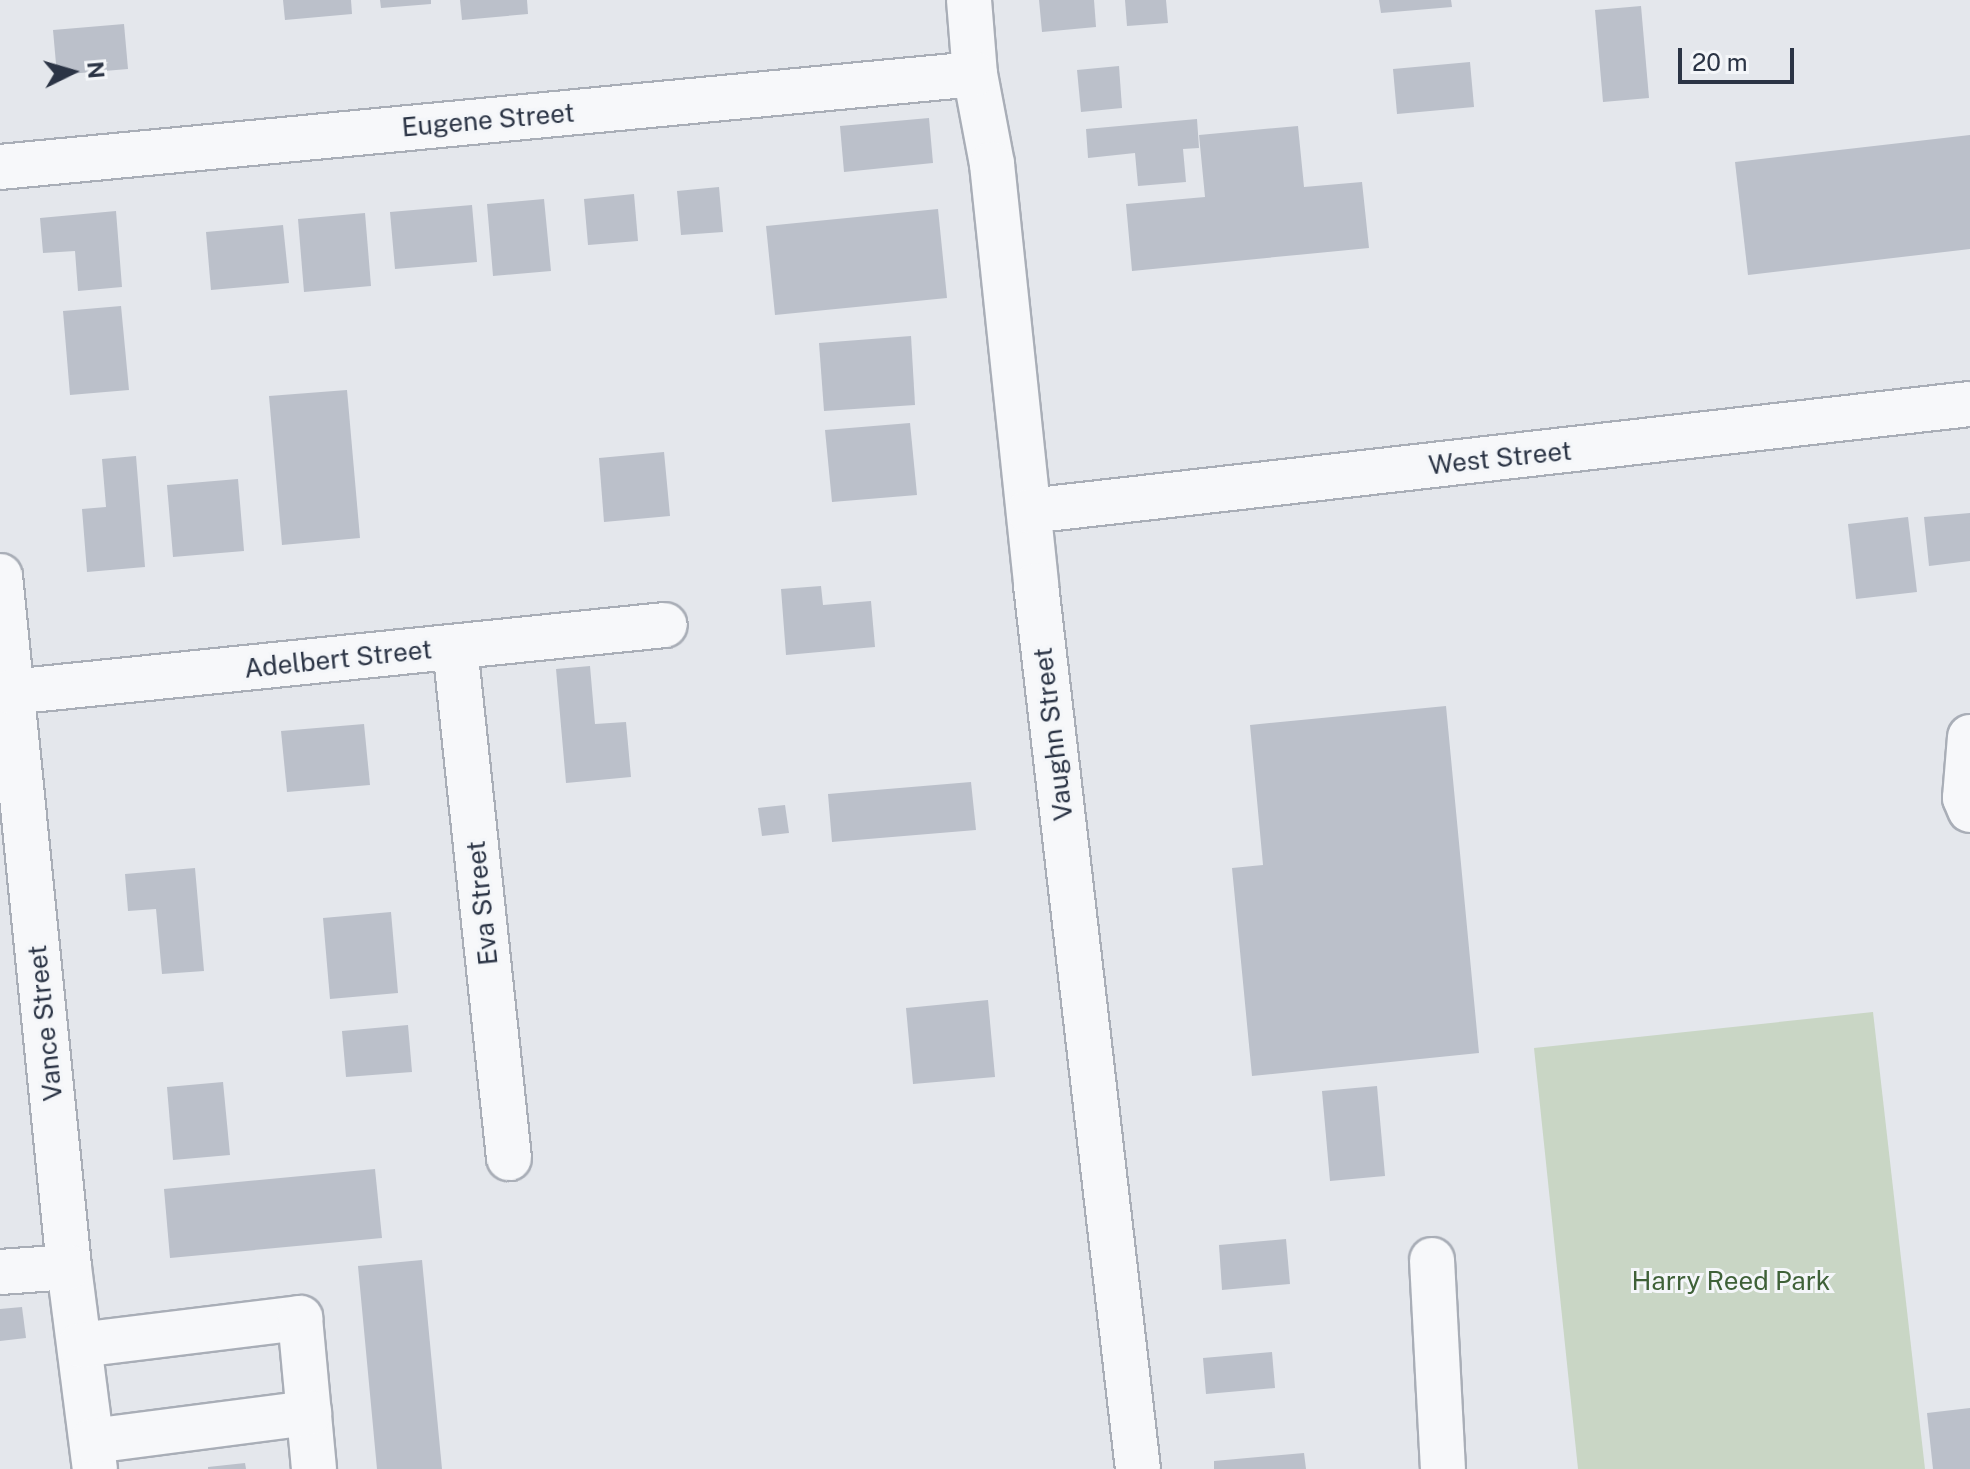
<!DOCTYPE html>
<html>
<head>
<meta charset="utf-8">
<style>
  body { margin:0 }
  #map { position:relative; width:1970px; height:1469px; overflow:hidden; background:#e4e7ec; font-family:"Public Sans",sans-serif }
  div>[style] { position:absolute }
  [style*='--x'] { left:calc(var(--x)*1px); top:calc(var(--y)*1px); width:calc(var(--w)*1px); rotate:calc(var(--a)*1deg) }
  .green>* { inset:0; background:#c9d6c5 }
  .building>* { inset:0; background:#bbc0ca }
  .roads { filter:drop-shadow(2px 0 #a9aeb7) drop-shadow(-2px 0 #a9aeb7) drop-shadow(0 2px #a9aeb7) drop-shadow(0 -2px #a9aeb7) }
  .minor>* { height:44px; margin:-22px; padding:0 22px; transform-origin:22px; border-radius:22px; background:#f7f8fa }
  span { translate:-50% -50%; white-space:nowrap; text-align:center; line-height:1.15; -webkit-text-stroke:6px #f4f6f9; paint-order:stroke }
  .street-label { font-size:26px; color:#2b3445 }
  .park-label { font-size:26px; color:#3f6138 }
  .north { position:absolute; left:32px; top:32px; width:80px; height:80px; -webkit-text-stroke:6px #f4f6f9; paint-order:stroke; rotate:85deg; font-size:22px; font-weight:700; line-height:32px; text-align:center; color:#2b3445 }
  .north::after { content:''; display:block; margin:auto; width:28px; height:36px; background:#2b3445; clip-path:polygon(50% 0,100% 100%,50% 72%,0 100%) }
  .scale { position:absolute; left:1678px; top:48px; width:116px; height:36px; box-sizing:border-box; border:4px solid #2b3445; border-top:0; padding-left:10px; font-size:24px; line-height:28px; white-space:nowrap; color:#2b3445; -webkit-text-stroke:6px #f4f6f9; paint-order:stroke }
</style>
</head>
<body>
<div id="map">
  <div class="green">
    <i style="clip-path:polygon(1873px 1012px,1925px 1469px,1578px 1469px,1534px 1048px)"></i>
  </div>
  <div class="building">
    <i style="clip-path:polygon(283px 0,351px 0,352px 14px,285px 20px)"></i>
    <i style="clip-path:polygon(380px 0,431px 0,431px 4px,381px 8px)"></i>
    <i style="clip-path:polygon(460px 0,527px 0,528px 14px,462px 20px)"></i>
    <i style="clip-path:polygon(1039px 0,1094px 0,1096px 27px,1042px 32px)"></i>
    <i style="clip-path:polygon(1125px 0,1166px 0,1168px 23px,1127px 26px)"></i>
    <i style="clip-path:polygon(1379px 0,1451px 0,1452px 7px,1381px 13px)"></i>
    <i style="clip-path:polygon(1641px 6px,1649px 98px,1603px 102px,1595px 10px)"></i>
    <i style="clip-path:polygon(124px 24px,128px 69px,57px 75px,53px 30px)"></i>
    <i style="clip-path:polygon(1470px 62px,1474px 107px,1397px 114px,1393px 69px)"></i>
    <i style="clip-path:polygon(1119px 66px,1122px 108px,1081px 112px,1077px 70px)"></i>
    <i style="clip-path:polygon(929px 118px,933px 163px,844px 172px,840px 126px)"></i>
    <i style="clip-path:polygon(1197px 119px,1199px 148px,1183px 149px,1186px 182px,1138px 186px,1135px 153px,1088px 158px,1086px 129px)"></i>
    <i style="clip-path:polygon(1298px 126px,1304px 187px,1362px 182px,1369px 248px,1132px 271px,1126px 204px,1205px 197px,1199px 135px)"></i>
    <i style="clip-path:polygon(1970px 135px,1970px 249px,1748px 275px,1735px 162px)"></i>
    <i style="clip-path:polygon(719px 187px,723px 232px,681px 235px,677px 191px)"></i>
    <i style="clip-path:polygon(634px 194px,638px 241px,588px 245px,584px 199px)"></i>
    <i style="clip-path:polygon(544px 199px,551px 271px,493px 276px,487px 204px)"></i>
    <i style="clip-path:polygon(472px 205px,477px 262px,395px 269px,390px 212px)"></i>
    <i style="clip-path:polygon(938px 209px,947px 298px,775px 315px,766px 226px)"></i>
    <i style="clip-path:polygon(116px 211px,122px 287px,78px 291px,75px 251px,43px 253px,40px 218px)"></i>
    <i style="clip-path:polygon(365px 213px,371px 286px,304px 292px,298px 219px)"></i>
    <i style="clip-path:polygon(283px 225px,289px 283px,211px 290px,206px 232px)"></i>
    <i style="clip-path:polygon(121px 306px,129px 390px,70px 395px,63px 311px)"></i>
    <i style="clip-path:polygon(911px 336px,915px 405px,824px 411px,819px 343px)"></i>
    <i style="clip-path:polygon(347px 390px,360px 538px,282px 545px,269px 396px)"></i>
    <i style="clip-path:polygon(910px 423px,917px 495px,832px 502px,825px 430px)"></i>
    <i style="clip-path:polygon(664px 452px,670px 516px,604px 522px,599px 458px)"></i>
    <i style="clip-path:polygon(136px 456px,145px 567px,87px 572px,82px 509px,106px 507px,102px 459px)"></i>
    <i style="clip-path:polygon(238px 479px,244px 551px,173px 557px,167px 485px)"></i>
    <i style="clip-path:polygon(1970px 513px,1970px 561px,1929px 566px,1924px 517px)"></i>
    <i style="clip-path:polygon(1908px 517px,1917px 592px,1856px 599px,1848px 524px)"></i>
    <i style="clip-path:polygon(821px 586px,823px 605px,871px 601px,875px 647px,786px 655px,781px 589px)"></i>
    <i style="clip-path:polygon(590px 666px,595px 724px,626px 722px,631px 777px,566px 783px,556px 669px)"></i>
    <i style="clip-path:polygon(1446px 706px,1479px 1053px,1252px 1076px,1232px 868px,1263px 865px,1250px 725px)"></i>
    <i style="clip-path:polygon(364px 724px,370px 785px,287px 792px,281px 731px)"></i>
    <i style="clip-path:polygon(971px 782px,976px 830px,832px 842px,828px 794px)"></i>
    <i style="clip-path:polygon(785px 805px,789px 833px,762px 836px,758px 808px)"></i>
    <i style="clip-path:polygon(195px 868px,204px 971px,162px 974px,156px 909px,128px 911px,125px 874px)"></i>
    <i style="clip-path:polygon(391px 912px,398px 993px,330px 999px,323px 918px)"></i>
    <i style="clip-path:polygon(988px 1000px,995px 1077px,913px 1084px,906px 1008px)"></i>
    <i style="clip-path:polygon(408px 1025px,412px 1072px,346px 1077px,342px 1031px)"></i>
    <i style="clip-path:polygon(223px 1082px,230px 1155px,173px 1160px,167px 1087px)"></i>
    <i style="clip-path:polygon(1377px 1086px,1385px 1176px,1330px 1181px,1322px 1091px)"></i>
    <i style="clip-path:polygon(375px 1169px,382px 1238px,170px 1258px,164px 1189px)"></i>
    <i style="clip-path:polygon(1286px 1239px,1290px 1284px,1222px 1290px,1219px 1245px)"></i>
    <i style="clip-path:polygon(422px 1260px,442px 1469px,377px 1469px,358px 1266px)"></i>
    <i style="clip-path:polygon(22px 1307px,26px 1338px,0 1341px,0 1309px)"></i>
    <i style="clip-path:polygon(1272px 1352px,1275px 1388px,1206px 1394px,1203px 1358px)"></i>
    <i style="clip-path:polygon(1970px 1408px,1970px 1469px,1933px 1469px,1927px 1413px)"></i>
    <i style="clip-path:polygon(1304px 1453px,1306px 1469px,1214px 1469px,1214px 1461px)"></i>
    <i style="clip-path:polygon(245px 1463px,246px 1469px,208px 1469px,208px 1467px)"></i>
  </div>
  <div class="roads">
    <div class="minor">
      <i style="--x:969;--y:0;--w:74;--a:85.4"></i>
      <i style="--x:975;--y:74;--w:92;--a:79.3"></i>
      <i style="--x:992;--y:164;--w:423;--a:84"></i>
      <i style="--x:1036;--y:585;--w:890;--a:83.42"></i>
      <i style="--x:0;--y:167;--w:979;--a:-5.45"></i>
      <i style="--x:1029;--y:511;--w:947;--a:-6.49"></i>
      <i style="--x:0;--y:576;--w:694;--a:84.3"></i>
      <i style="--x:69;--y:1267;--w:204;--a:82.7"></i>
      <i style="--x:455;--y:647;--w:514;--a:83.97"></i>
      <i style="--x:11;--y:692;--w:657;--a:-5.85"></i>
      <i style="--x:1970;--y:737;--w:61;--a:94.7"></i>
      <i style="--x:1965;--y:798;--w:13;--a:67"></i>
      <i style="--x:1432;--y:1260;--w:209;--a:87"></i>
      <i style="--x:0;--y:1272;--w:69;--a:-4.1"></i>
      <i style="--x:80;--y:1345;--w:222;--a:-7"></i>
      <i style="--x:300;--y:1318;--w:152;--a:84.7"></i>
      <i style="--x:92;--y:1441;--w:219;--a:-7.4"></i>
    </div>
  </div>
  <div class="street-label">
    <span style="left:488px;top:120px;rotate:-5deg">Eugene Street</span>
    <span style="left:1500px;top:458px;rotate:-6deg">West Street</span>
    <span style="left:338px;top:659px;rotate:-6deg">Adelbert Street</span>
    <span style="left:1053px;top:734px;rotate:-97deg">Vaughn Street</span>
    <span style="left:482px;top:903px;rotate:-96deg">Eva Street</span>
    <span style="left:45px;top:1023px;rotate:-96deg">Vance Street</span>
  </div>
  <div class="park-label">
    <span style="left:1731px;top:1281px">Harry Reed Park</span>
  </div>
  <div class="north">N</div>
  <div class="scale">20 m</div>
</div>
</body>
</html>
